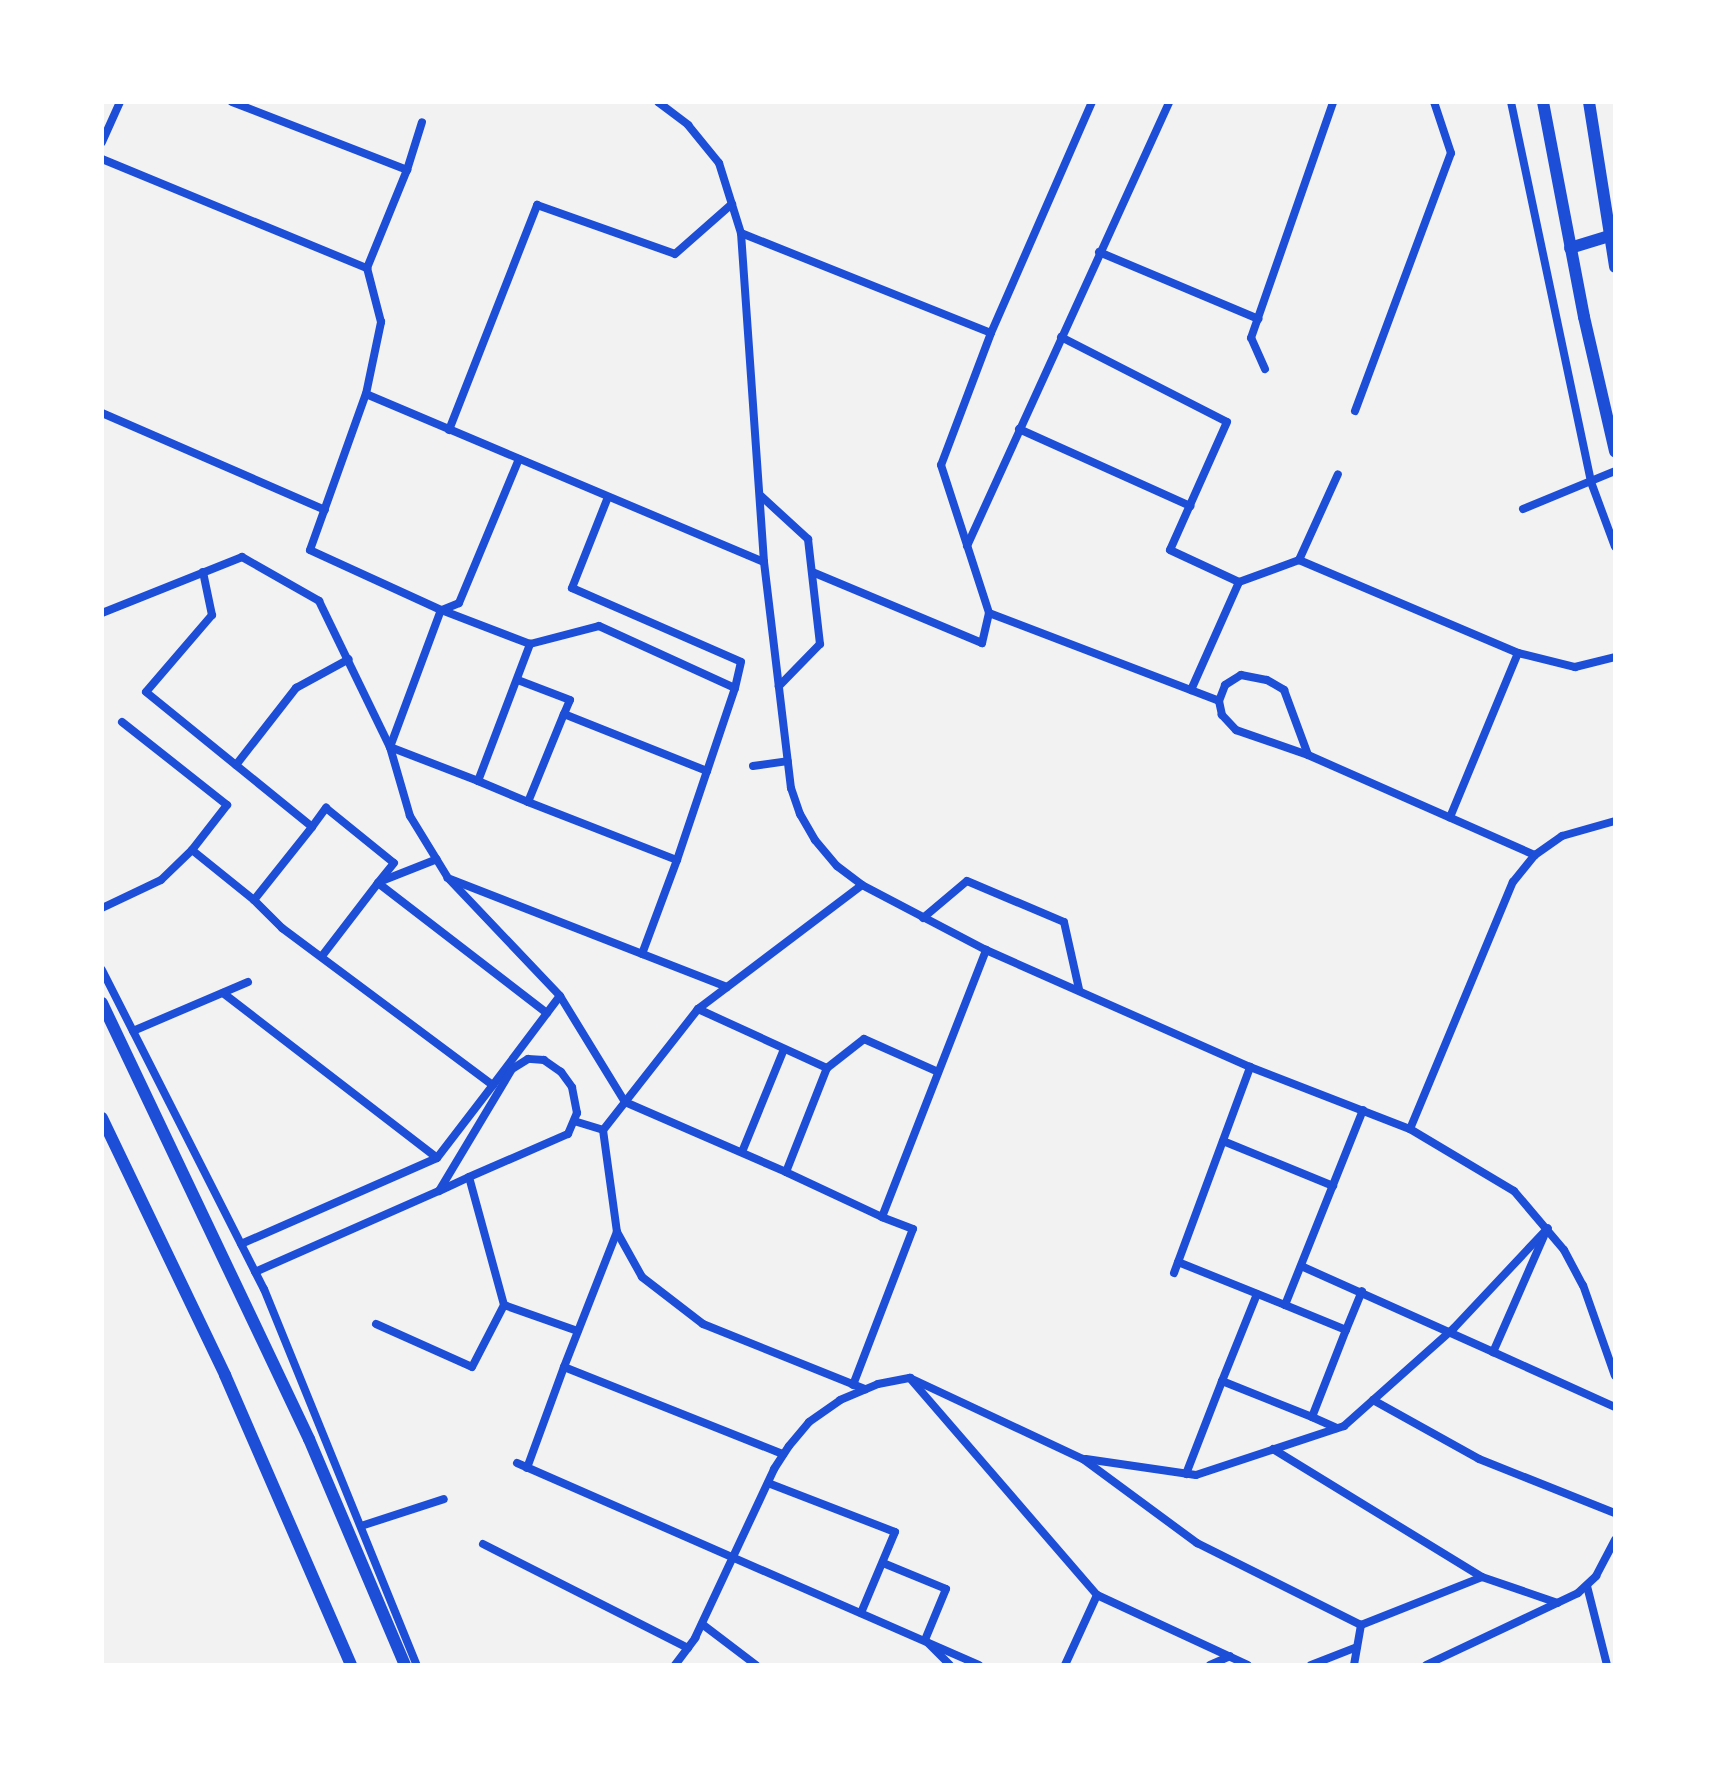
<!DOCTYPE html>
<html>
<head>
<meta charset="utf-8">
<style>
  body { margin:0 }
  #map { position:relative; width:1717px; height:1767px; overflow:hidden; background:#f2f2f2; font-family:"Exo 2",sans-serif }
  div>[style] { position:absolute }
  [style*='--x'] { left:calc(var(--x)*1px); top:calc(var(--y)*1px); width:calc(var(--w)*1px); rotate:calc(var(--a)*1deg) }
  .minor>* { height:8px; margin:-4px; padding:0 4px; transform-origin:4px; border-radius:4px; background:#1d4ed8 }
  .tertiary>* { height:12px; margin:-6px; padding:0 6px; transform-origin:6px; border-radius:6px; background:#1d4ed8 }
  span { translate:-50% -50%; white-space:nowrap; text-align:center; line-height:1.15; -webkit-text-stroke:6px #fff; paint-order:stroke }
  .frame { position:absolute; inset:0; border:104px solid #fff; pointer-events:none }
</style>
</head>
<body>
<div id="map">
  <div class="minor">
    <i style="--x:232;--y:102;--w:188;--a:21.2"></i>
    <i style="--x:658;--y:102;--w:38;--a:37"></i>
    <i style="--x:688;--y:125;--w:49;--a:50.8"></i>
    <i style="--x:719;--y:163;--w:73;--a:72.6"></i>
    <i style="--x:741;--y:233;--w:330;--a:86"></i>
    <i style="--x:764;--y:562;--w:228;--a:83.2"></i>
    <i style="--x:791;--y:788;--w:28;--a:71"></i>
    <i style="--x:800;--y:814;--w:30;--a:60"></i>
    <i style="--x:815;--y:840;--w:34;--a:50"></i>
    <i style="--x:837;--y:866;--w:31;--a:37"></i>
    <i style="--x:862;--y:885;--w:140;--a:27.7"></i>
    <i style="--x:986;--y:950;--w:289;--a:23.9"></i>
    <i style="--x:1250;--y:1067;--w:172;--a:21.2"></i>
    <i style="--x:1410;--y:1129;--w:121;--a:30.8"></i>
    <i style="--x:1514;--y:1191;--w:77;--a:49.7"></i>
    <i style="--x:1564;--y:1250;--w:40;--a:62"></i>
    <i style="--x:1583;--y:1285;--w:96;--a:70.6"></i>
    <i style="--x:1511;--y:102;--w:388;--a:78.1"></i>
    <i style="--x:1591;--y:482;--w:69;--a:69.7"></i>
    <i style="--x:102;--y:142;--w:44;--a:-65.8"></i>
    <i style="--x:102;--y:159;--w:287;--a:22.4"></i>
    <i style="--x:367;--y:268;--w:106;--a:-67.8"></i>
    <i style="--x:407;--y:170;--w:50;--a:-72.6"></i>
    <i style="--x:741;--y:233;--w:269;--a:21.8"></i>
    <i style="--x:991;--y:333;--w:141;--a:110.7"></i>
    <i style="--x:941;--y:465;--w:156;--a:72"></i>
    <i style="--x:989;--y:613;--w:31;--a:103"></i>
    <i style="--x:982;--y:643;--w:184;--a:-157.3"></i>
    <i style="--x:1099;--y:252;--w:173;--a:22.8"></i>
    <i style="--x:991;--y:333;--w:252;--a:-66.4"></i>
    <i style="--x:1061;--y:337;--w:186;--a:27.1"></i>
    <i style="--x:1227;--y:422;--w:140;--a:114"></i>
    <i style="--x:1170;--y:550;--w:76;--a:24.9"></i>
    <i style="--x:1265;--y:369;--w:34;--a:-114"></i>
    <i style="--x:1251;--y:338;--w:250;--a:-70.8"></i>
    <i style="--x:366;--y:394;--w:74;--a:-78.2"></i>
    <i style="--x:381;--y:322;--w:56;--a:-104.5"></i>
    <i style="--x:1355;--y:411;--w:275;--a:-69.6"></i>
    <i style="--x:1451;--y:153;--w:54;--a:-108.4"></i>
    <i style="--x:102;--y:413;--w:243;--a:23.5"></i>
    <i style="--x:1019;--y:429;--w:188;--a:24.2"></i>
    <i style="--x:449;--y:430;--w:242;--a:-68.6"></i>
    <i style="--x:537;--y:205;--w:146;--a:19.5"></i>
    <i style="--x:675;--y:254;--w:76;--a:-41.3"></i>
    <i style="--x:761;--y:496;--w:64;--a:42.5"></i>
    <i style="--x:808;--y:539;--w:106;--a:83.5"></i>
    <i style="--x:820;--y:644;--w:59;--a:134.3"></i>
    <i style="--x:608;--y:497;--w:98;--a:111.6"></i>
    <i style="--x:572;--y:588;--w:184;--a:23.6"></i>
    <i style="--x:741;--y:662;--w:27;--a:103"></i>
    <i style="--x:1523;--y:509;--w:100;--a:-22.4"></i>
    <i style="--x:967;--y:546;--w:488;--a:-65.5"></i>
    <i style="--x:1299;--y:560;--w:94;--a:-65.6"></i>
    <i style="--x:203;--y:572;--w:44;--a:78.2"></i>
    <i style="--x:212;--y:615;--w:101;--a:130.6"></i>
    <i style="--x:146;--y:692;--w:214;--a:39.1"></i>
    <i style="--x:312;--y:827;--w:24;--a:-54"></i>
    <i style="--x:326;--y:808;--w:87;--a:39"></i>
    <i style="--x:394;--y:863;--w:26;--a:129"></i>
    <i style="--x:442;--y:610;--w:18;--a:-22"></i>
    <i style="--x:459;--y:603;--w:156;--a:-67.4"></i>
    <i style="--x:102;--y:613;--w:151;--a:-21.8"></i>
    <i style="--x:242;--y:557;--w:89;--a:29.7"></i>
    <i style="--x:319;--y:601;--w:162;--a:64.1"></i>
    <i style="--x:390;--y:747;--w:94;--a:21.1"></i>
    <i style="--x:478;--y:781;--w:147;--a:-69.2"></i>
    <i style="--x:530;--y:644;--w:95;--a:-159.1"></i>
    <i style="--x:989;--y:613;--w:246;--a:20.9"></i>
    <i style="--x:530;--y:644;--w:71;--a:-14.6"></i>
    <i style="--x:599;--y:626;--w:149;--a:24.5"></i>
    <i style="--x:735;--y:688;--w:88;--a:108.6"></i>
    <i style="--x:1518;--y:653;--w:59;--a:13.8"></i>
    <i style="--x:1575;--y:667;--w:41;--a:-14"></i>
    <i style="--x:1191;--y:690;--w:118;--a:-66"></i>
    <i style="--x:1239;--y:582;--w:64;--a:-20.1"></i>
    <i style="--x:1299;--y:560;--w:238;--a:23"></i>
    <i style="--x:1518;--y:653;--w:178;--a:112.5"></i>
    <i style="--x:122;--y:722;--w:134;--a:38.3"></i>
    <i style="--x:227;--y:805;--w:57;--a:127.9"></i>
    <i style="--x:192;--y:850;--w:80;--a:38.9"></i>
    <i style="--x:254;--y:900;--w:93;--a:-51.5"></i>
    <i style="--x:1308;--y:755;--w:76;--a:-160.9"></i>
    <i style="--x:1236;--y:730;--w:21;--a:-133"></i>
    <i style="--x:1222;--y:715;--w:14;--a:-102"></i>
    <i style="--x:1219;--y:701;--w:17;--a:-69"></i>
    <i style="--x:1225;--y:685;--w:19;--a:-32"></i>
    <i style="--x:1241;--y:675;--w:26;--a:11"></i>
    <i style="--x:1267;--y:680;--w:20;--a:30"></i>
    <i style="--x:1284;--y:690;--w:69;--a:69.7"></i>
    <i style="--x:1308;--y:755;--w:248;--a:23.8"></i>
    <i style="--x:236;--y:765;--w:98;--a:-52.1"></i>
    <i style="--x:296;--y:688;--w:60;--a:-28.7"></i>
    <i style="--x:753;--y:766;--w:35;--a:-8"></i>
    <i style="--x:478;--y:781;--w:54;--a:22.8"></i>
    <i style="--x:528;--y:802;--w:95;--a:-67.8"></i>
    <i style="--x:564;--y:714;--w:15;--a:-67"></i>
    <i style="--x:570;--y:700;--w:56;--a:-159"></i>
    <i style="--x:528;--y:802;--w:160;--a:21.3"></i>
    <i style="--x:677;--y:860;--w:94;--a:-71.4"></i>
    <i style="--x:707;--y:771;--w:154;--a:-158.3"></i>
    <i style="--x:450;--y:880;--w:160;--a:46.5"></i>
    <i style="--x:560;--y:996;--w:124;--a:58.5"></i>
    <i style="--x:625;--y:1102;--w:176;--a:23.5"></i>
    <i style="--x:379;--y:882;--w:62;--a:-21.6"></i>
    <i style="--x:862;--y:885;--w:206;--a:142.9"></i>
    <i style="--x:698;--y:1009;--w:154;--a:128.1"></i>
    <i style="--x:603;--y:1130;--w:103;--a:82.2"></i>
    <i style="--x:617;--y:1232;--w:51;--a:60.9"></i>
    <i style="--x:642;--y:1277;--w:77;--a:37.6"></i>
    <i style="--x:703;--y:1324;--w:175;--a:21.9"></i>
    <i style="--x:254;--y:900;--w:40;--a:45"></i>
    <i style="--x:282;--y:928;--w:263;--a:36.7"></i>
    <i style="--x:493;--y:1085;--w:90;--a:-53.1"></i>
    <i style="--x:102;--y:908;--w:65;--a:-25.4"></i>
    <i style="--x:161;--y:880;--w:43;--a:-44.1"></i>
    <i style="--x:923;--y:918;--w:57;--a:-40.1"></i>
    <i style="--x:967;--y:881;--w:105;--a:22.9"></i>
    <i style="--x:1064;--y:922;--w:69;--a:77.4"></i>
    <i style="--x:642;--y:954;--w:100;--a:-69.6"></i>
    <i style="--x:322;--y:956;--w:92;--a:-52.5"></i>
    <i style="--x:378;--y:883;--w:213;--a:37.6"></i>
    <i style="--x:547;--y:1013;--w:21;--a:-53"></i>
    <i style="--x:102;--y:970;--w:358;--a:63.1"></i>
    <i style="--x:264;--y:1289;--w:406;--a:67.9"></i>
    <i style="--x:727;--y:987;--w:300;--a:-158.7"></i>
    <i style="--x:448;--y:878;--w:73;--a:-121.5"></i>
    <i style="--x:410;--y:816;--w:72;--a:-106.2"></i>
    <i style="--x:390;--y:747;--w:146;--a:-69.6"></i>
    <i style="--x:441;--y:610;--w:144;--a:-155.4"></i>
    <i style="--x:310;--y:550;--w:166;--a:-70.3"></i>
    <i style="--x:366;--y:394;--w:432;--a:22.9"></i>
    <i style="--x:223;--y:993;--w:270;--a:37.6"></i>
    <i style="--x:437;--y:1158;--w:92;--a:-52.5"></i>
    <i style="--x:698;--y:1009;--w:142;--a:24.6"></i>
    <i style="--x:133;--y:1031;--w:125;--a:-23.1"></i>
    <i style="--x:574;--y:1121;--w:30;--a:17"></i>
    <i style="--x:1410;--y:1129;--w:268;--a:-67.4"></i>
    <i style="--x:1513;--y:882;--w:35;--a:-51"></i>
    <i style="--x:1535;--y:855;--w:33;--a:-35"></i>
    <i style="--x:1562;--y:836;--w:55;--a:-15.8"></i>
    <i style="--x:1223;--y:1141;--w:119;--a:22.2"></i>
    <i style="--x:742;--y:1152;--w:111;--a:-67.8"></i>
    <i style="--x:469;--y:1177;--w:133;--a:74.7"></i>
    <i style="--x:504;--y:1305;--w:78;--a:19.4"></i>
    <i style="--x:882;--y:1217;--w:106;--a:-154.9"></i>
    <i style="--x:786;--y:1172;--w:112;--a:-68.5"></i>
    <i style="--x:827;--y:1068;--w:47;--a:-38.1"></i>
    <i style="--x:864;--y:1039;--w:81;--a:24"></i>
    <i style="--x:1544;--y:1236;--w:127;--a:113.7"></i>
    <i style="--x:1493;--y:1352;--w:134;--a:24.3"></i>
    <i style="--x:241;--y:1244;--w:214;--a:-23.7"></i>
    <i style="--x:1178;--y:1262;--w:115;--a:21.9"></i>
    <i style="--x:1285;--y:1305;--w:210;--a:-68.2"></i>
    <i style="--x:1301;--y:1266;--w:210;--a:24.1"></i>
    <i style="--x:255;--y:1272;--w:201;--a:-23.8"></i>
    <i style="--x:439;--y:1191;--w:33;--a:-25"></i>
    <i style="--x:469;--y:1177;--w:108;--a:-23.5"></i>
    <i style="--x:568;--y:1134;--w:23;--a:-67"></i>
    <i style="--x:577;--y:1113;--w:26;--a:-101"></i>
    <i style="--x:572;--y:1087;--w:19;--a:-126"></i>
    <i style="--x:561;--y:1072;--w:21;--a:-145"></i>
    <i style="--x:544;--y:1060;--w:16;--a:-176"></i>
    <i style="--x:528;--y:1059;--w:19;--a:148"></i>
    <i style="--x:512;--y:1069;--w:142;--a:120.9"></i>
    <i style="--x:1174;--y:1273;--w:220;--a:-69.7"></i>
    <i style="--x:1257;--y:1294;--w:94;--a:111.9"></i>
    <i style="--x:1222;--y:1381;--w:97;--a:21.8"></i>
    <i style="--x:1312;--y:1417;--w:93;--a:-68.7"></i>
    <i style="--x:1285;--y:1305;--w:66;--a:22.3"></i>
    <i style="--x:1346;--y:1330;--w:42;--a:-67.7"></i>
    <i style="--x:376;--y:1324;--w:105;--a:24.1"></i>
    <i style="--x:472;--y:1367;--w:70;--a:-62.7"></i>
    <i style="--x:564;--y:1367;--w:145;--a:-68.6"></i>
    <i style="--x:853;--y:1385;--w:167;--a:-69"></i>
    <i style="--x:913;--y:1229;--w:33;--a:-159"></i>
    <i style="--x:882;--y:1217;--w:287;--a:-68.7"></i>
    <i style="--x:1373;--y:1400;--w:121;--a:29.1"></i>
    <i style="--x:1479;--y:1459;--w:146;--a:21.7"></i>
    <i style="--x:1312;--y:1417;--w:27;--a:24"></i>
    <i style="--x:1273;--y:1449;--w:245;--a:31.5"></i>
    <i style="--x:1086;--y:1459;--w:111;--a:8.3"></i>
    <i style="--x:1196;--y:1475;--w:156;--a:-18.3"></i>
    <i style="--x:1344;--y:1426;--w:147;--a:-41.7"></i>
    <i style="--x:1454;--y:1328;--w:137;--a:-46.8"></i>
    <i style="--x:517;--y:1463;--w:504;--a:23.62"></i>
    <i style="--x:527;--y:1468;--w:108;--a:-69.9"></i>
    <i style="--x:564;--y:1367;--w:236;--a:21.7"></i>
    <i style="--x:1186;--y:1474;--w:100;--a:-68.8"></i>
    <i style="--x:768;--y:1483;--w:136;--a:21.1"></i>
    <i style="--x:895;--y:1532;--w:88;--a:112.8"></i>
    <i style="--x:361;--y:1526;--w:87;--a:-18"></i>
    <i style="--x:483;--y:1544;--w:230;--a:26.9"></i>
    <i style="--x:883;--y:1563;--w:68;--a:22.4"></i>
    <i style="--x:946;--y:1589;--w:55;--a:112.4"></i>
    <i style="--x:925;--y:1640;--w:35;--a:45"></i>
    <i style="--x:1587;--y:1586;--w:81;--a:75.8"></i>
    <i style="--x:1097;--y:1595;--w:286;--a:-130.8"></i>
    <i style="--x:910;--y:1378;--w:191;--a:25.1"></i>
    <i style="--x:1083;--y:1459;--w:142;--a:36.4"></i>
    <i style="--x:1197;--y:1543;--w:183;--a:26.6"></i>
    <i style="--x:702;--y:1624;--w:68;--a:37.2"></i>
    <i style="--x:675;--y:1665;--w:34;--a:-53"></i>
    <i style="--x:695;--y:1638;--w:187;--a:-64.9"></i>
    <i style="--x:774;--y:1469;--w:27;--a:-57"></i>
    <i style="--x:789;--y:1446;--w:31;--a:-50"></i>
    <i style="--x:809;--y:1422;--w:38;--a:-35"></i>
    <i style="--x:840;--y:1400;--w:41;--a:-22.8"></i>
    <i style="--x:878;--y:1384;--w:33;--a:-11"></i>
    <i style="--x:1065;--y:1665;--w:77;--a:-65.4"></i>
    <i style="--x:1097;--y:1595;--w:166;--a:24.9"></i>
    <i style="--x:1210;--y:1665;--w:22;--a:-24"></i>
    <i style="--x:1311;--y:1665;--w:49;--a:-21.4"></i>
    <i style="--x:1354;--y:1665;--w:41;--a:-80.1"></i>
    <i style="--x:1361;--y:1625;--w:130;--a:-21.6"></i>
    <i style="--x:1482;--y:1577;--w:80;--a:18.9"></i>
    <i style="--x:1426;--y:1665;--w:168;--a:-25.3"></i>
    <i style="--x:1578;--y:1593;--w:25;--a:-43"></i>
    <i style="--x:1596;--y:1576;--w:41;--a:-62.2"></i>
  </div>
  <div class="tertiary">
    <i style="--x:1543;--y:102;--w:219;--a:79.2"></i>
    <i style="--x:1584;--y:317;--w:138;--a:77"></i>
    <i style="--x:1589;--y:102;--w:167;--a:81"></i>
    <i style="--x:1570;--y:248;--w:41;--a:-17.1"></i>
    <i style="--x:102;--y:1003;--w:483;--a:64.6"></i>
    <i style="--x:309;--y:1439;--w:246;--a:67"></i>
    <i style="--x:102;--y:1118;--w:285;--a:64.4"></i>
    <i style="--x:225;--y:1375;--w:316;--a:66.5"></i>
  </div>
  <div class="frame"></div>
</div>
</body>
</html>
